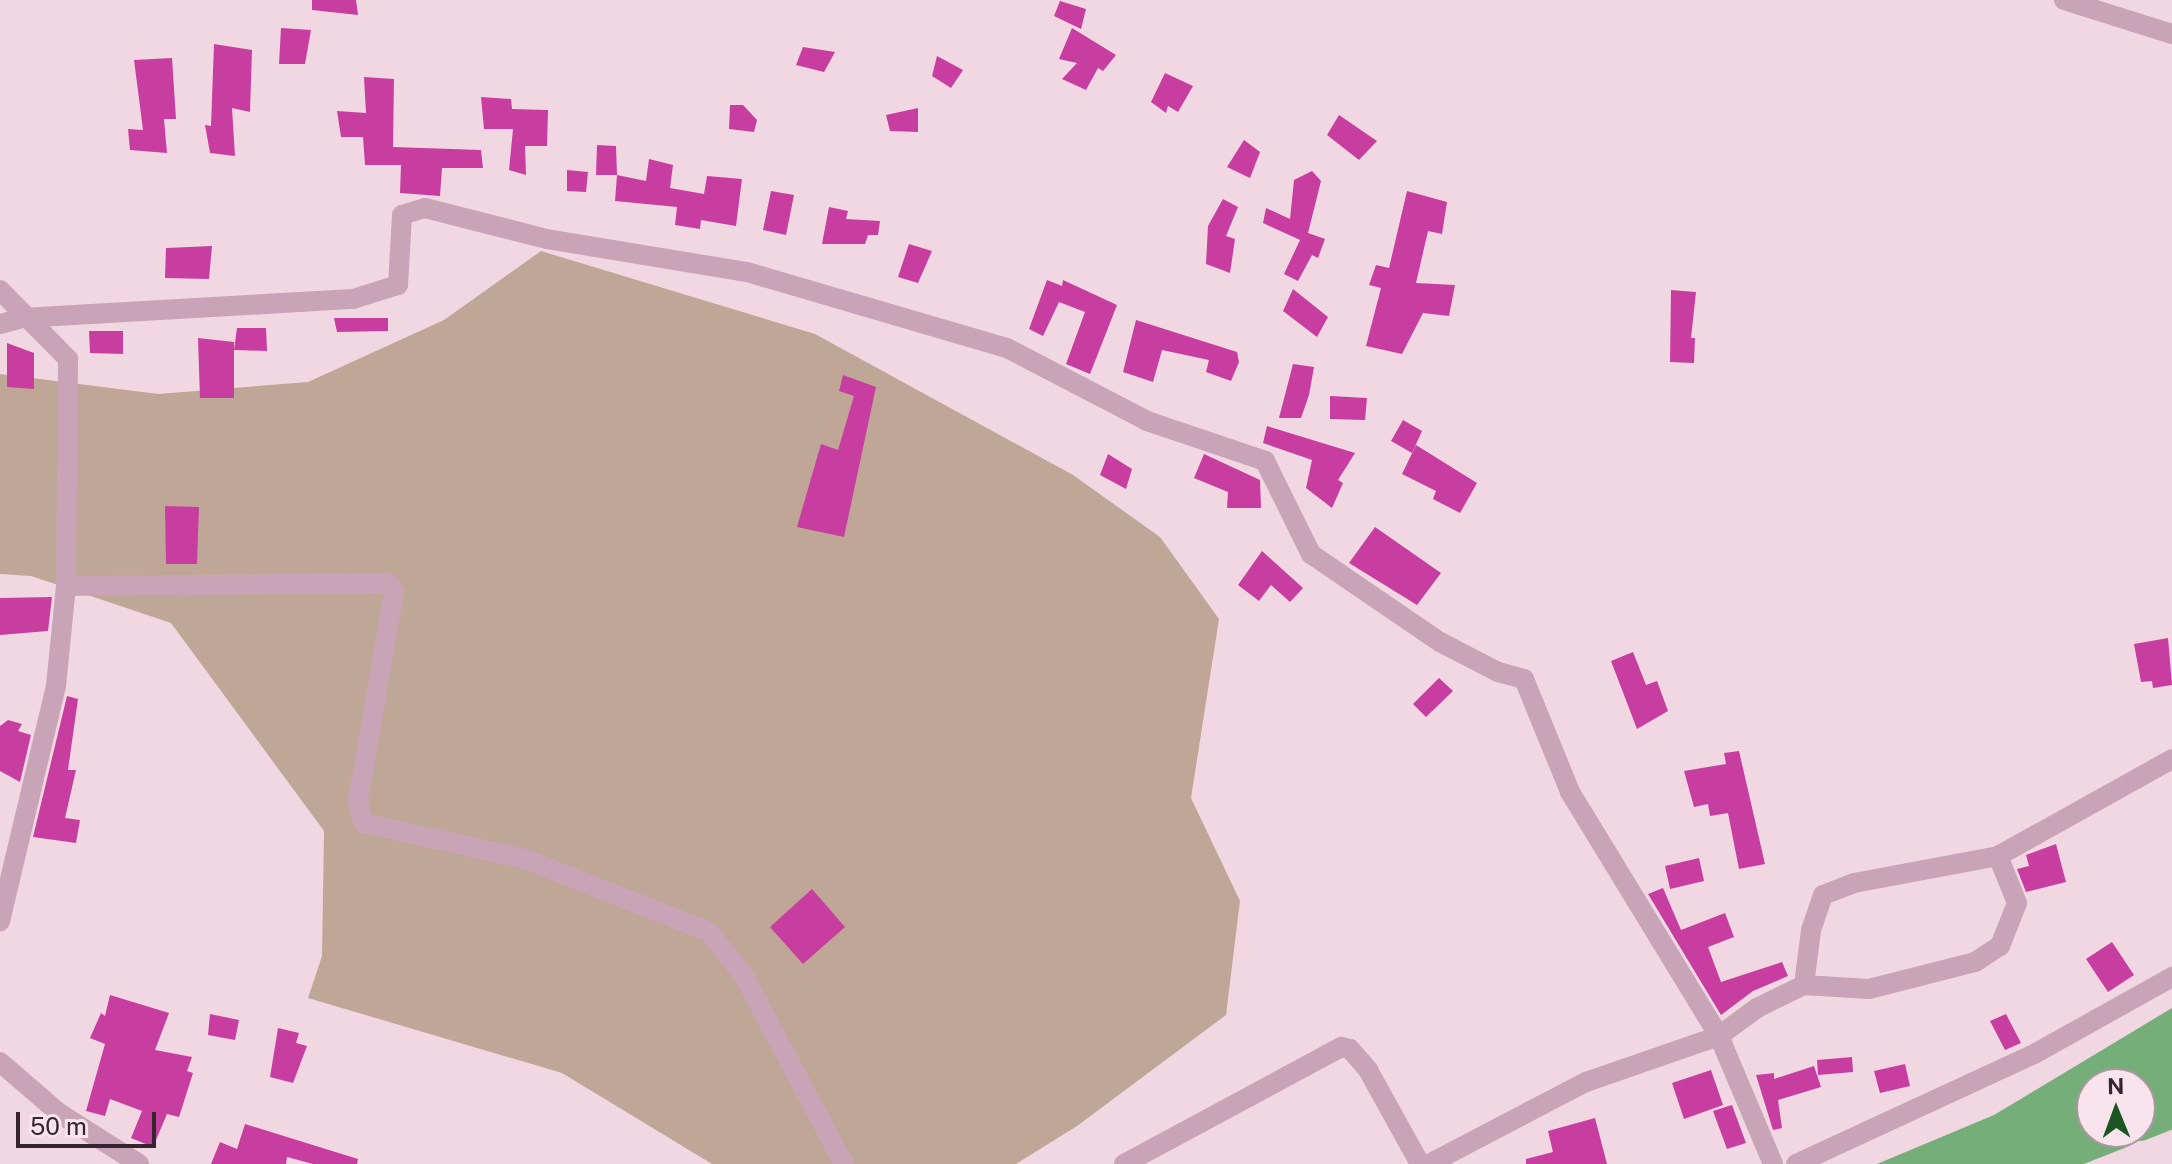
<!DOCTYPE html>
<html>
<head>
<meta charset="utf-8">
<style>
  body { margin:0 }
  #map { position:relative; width:2172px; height:1164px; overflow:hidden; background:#f1d7e2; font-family:"Public Sans",sans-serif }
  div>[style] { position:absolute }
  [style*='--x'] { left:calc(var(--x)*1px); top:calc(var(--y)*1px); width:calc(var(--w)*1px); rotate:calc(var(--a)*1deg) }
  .green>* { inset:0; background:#c0a697 }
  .water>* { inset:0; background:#76ae7a }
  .river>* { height:34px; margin:-17px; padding:0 17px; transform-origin:17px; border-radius:17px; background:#76ae7a }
  .building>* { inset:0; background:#c73ea0 }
  .minor>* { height:20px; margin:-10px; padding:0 10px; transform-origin:10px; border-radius:10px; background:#c9a3b6 }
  span { translate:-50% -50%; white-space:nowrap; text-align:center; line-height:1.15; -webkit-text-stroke:8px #f9e3ec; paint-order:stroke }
  .north { position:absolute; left:2076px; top:1068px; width:80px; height:80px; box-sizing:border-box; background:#f9e3ec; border:2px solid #aa97a0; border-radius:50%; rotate:359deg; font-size:22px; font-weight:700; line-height:32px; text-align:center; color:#34252e }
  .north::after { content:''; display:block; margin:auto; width:28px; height:36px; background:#1b5521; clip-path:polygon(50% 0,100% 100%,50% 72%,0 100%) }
  .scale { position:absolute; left:16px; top:1112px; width:140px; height:36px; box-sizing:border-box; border:4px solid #34252e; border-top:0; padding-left:10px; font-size:24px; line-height:28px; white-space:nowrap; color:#34252e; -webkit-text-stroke:6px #f9e3ec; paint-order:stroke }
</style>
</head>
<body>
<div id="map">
  <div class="green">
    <i style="clip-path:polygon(541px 251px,815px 334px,1073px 475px,1160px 537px,1219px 619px,1191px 798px,1240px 901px,1226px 1015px,1077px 1126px,1016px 1164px,712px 1164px,562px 1073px,308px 998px,322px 956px,324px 831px,171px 623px,31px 576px,0 574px,0 374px,158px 394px,308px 382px,444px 320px)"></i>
  </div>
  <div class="water">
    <i style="clip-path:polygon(2172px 1008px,2172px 1108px,2140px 1122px,2140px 1084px,2092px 1084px,2092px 1132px,2115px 1132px,2070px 1151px,2055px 1164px,1877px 1164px,1994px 1115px)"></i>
  </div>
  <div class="river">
    <i style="--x:2140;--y:1124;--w:35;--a:-22"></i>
    <i style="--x:2037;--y:1164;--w:88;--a:-21.3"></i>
  </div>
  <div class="building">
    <i style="clip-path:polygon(312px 0,356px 0,358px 15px,312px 10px)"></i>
    <i style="clip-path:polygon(1060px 1px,1086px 9px,1081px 29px,1054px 16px)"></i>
    <i style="clip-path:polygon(281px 28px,311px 30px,305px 64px,279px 64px)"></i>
    <i style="clip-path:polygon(1072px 28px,1116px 55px,1103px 71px,1098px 68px,1086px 90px,1062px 79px,1077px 63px,1059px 59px)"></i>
    <i style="clip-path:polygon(214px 44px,252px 50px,250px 112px,232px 108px,235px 156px,210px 153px,205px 125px,211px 126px)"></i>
    <i style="clip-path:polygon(803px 47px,835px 52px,824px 72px,796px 65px)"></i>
    <i style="clip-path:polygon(937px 56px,963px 70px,951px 88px,932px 76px)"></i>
    <i style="clip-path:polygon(172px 58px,176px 119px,164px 119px,167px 153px,130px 150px,128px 129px,143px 130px,134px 60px)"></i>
    <i style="clip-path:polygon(1165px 73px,1193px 86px,1178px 112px,1168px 106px,1166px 113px,1151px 102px)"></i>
    <i style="clip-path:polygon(364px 77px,394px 79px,393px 147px,481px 150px,483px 168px,442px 168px,440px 196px,400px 193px,401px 165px,365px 165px,363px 137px,341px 137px,337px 111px,366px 113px)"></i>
    <i style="clip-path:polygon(481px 97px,511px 99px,512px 109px,548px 110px,547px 146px,525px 146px,526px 175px,509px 170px,513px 129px,484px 129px)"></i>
    <i style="clip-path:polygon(730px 105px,743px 105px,757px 120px,754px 132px,729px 129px)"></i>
    <i style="clip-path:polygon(918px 108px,918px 132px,890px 131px,886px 115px)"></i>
    <i style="clip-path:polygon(1339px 115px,1377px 141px,1359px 160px,1327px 135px)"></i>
    <i style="clip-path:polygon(1244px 140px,1260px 152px,1250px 178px,1227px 167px)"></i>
    <i style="clip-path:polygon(597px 145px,616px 146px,617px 175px,596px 175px)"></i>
    <i style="clip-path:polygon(649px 159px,673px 165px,670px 188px,704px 194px,707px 176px,742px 179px,736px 226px,701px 220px,700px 229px,675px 225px,677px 207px,615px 201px,617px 175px,646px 181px)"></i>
    <i style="clip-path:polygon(567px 170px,588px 172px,586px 192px,567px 191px)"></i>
    <i style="clip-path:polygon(1312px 171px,1321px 181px,1308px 233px,1325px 239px,1318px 258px,1312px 255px,1298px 281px,1284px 274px,1300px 240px,1263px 223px,1266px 208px,1290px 219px,1294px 180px)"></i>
    <i style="clip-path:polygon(771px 191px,794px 195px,786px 235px,763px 230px)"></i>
    <i style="clip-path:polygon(1407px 191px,1447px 202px,1442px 234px,1428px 231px,1416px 283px,1455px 285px,1449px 316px,1423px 313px,1402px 354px,1366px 346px,1381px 288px,1369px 285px,1376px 265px,1389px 268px)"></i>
    <i style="clip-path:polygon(1223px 199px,1238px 207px,1226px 236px,1235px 239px,1230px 273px,1206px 264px,1208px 226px)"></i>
    <i style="clip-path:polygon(829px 207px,848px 211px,846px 219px,880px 221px,878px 235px,868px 235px,865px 244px,822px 244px)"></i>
    <i style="clip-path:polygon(909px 244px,932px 251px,918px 283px,898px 277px)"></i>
    <i style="clip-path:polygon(212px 246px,209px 279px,165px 278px,166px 248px)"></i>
    <i style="clip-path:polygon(1047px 280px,1062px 286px,1063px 280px,1117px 305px,1090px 374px,1066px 364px,1085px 312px,1059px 302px,1043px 336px,1029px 329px)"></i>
    <i style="clip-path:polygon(1293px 289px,1328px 317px,1317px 337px,1283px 311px)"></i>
    <i style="clip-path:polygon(1671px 290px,1696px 292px,1691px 338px,1695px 338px,1694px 363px,1670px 362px)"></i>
    <i style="clip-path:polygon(334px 318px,388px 318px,388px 331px,337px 332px)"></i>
    <i style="clip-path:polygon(1136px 320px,1237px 352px,1239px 362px,1231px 381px,1206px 372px,1209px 360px,1162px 350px,1153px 382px,1123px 372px)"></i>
    <i style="clip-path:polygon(237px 328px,266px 328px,267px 351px,234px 350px)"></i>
    <i style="clip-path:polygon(89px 331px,123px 331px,123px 354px,90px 353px)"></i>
    <i style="clip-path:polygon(198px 338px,234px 342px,234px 398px,200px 398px)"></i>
    <i style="clip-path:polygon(7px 343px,34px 353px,34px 389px,7px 387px)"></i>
    <i style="clip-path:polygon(1293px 364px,1314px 367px,1309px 395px,1301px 418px,1279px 418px)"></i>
    <i style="clip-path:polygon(843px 375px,876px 387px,844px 537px,797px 527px,821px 444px,838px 450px,854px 396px,839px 391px)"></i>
    <i style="clip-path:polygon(1330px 396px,1367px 398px,1365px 420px,1330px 419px)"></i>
    <i style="clip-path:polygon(1403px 420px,1422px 431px,1412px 453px,1391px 441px)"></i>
    <i style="clip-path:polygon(1267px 426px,1355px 453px,1338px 480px,1343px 483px,1332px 508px,1306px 488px,1312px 460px,1263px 443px)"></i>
    <i style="clip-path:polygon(1416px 445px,1477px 483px,1460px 513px,1433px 499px,1436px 491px,1402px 474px)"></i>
    <i style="clip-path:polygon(1108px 454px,1132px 469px,1126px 489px,1100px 475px)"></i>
    <i style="clip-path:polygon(1204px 454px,1260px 480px,1261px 508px,1227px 508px,1228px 492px,1194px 478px)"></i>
    <i style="clip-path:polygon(165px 506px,199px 507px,197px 564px,166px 564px)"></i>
    <i style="clip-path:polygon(1375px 527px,1441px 573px,1417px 605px,1349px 563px)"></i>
    <i style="clip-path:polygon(1262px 551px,1303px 588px,1290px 602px,1271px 585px,1259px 601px,1238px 585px)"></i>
    <i style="clip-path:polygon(52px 597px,48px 631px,0 635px,0 598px)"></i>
    <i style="clip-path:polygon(2168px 638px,2172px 685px,2153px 688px,2152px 681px,2141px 682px,2134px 644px)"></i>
    <i style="clip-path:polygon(1633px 652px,1646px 685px,1657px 681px,1668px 711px,1637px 729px,1611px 661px)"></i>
    <i style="clip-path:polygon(1439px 678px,1453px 691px,1426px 717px,1413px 704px)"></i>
    <i style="clip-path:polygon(67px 696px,78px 699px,68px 770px,76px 770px,65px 818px,80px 820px,76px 843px,33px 837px)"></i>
    <i style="clip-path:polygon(8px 720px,22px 724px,18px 731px,31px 735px,20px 782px,0 771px,0 726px)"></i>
    <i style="clip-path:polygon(1739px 751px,1765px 864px,1739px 869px,1728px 813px,1710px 816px,1708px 804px,1694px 807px,1684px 771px,1726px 764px,1724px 753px)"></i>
    <i style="clip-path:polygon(2056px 844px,2066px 882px,2026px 892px,2017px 869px,2029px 866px,2026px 855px)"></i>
    <i style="clip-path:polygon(1699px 858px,1704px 881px,1670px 889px,1665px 866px)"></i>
    <i style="clip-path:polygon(1663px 888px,1681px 930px,1725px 913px,1734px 937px,1708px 947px,1721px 982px,1782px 962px,1788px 976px,1753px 991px,1721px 1015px,1648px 894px)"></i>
    <i style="clip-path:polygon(812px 889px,845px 927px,803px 964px,770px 927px)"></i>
    <i style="clip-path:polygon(2112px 942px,2134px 975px,2108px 992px,2086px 959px)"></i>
    <i style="clip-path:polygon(110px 995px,169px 1013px,155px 1050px,192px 1057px,187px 1071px,193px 1073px,179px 1117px,167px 1114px,153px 1147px,131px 1138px,142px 1111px,110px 1099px,105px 1116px,86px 1111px,105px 1044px,90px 1038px,101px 1013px,105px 1016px)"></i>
    <i style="clip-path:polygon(210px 1014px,239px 1020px,235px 1040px,208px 1035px)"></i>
    <i style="clip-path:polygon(2006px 1014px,2021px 1043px,2005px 1050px,1990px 1021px)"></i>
    <i style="clip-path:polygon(278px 1028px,299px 1033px,296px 1043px,307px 1046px,293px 1083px,270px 1077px)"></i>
    <i style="clip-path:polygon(1852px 1057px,1853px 1072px,1818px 1075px,1817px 1060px)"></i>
    <i style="clip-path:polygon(1905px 1064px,1910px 1086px,1880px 1093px,1874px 1071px)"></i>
    <i style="clip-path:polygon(1814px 1066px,1821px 1087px,1778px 1100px,1782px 1128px,1773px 1130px,1756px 1075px,1774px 1073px,1774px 1079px)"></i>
    <i style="clip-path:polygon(1711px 1070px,1723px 1105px,1684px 1119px,1672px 1083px)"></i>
    <i style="clip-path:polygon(1732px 1105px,1746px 1143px,1727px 1149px,1713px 1111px)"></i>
    <i style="clip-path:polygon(1595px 1118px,1607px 1164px,1526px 1164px,1526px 1159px,1553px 1152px,1548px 1131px)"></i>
    <i style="clip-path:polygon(245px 1124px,358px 1159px,357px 1164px,313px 1164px,287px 1157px,286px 1164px,211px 1164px,220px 1142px,237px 1149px)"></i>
  </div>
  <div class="minor">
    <i style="--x:2064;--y:0;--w:113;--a:17.5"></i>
    <i style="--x:0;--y:290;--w:97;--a:45.4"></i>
    <i style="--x:68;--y:359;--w:227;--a:90.5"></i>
    <i style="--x:66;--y:586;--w:100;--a:95.7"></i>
    <i style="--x:56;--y:686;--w:242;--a:103.4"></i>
    <i style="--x:0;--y:324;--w:23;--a:-15"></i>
    <i style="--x:22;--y:318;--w:332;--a:-3.3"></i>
    <i style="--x:353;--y:299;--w:47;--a:-17.3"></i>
    <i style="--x:398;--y:285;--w:70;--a:-86.7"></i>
    <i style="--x:402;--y:215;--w:24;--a:-17"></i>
    <i style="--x:425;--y:208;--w:126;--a:14.3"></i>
    <i style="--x:547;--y:239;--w:203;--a:9.4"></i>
    <i style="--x:747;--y:272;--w:271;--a:16.3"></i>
    <i style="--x:1007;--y:348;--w:158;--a:27.5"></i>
    <i style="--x:1147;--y:421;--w:125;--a:18.7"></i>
    <i style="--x:1265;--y:461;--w:104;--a:63.7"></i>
    <i style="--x:1311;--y:554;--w:156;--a:34.3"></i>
    <i style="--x:1440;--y:642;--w:65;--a:27.3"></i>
    <i style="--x:1498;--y:672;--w:27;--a:15"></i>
    <i style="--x:1524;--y:679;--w:122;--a:67.8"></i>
    <i style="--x:1570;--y:792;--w:286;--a:58.6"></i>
    <i style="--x:1719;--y:1036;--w:139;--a:67.1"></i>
    <i style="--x:66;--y:586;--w:322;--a:-0.5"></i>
    <i style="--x:388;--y:583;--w:11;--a:56"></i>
    <i style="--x:394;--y:592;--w:211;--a:99.8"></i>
    <i style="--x:358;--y:800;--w:24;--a:78"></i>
    <i style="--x:363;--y:823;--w:166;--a:12.5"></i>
    <i style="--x:525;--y:859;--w:198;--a:21.6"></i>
    <i style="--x:709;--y:932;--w:56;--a:51.5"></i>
    <i style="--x:744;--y:976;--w:213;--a:62"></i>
    <i style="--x:1804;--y:985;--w:55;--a:-82.7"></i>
    <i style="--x:1811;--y:930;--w:37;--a:-71"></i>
    <i style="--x:1823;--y:895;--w:33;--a:-21"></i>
    <i style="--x:1854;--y:883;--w:147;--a:-10.6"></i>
    <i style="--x:0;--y:1062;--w:78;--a:40.8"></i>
    <i style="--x:59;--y:1113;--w:95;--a:32.5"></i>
    <i style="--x:1124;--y:1164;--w:247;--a:-28.3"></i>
    <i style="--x:1341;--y:1047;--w:9;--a:13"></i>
    <i style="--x:1350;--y:1049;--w:28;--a:49"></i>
    <i style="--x:1368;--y:1070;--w:107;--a:61"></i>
    <i style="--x:1429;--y:1164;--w:177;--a:-27.6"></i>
    <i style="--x:1586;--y:1082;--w:141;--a:-19.1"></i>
    <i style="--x:1719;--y:1036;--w:47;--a:-36.4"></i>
    <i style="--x:1757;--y:1008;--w:52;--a:-26.1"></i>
    <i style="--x:1804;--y:985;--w:65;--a:3.5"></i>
    <i style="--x:1869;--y:989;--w:109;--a:-14.3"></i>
    <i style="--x:1975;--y:962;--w:30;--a:-33"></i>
    <i style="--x:2000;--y:946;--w:46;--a:-68.4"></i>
    <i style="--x:2017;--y:903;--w:51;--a:-112"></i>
    <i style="--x:1998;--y:856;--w:199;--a:-29.1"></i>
    <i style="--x:1796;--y:1164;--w:264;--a:-24.8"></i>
    <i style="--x:2036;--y:1053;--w:156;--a:-29.2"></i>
  </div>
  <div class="north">N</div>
  <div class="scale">50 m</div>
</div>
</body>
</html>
